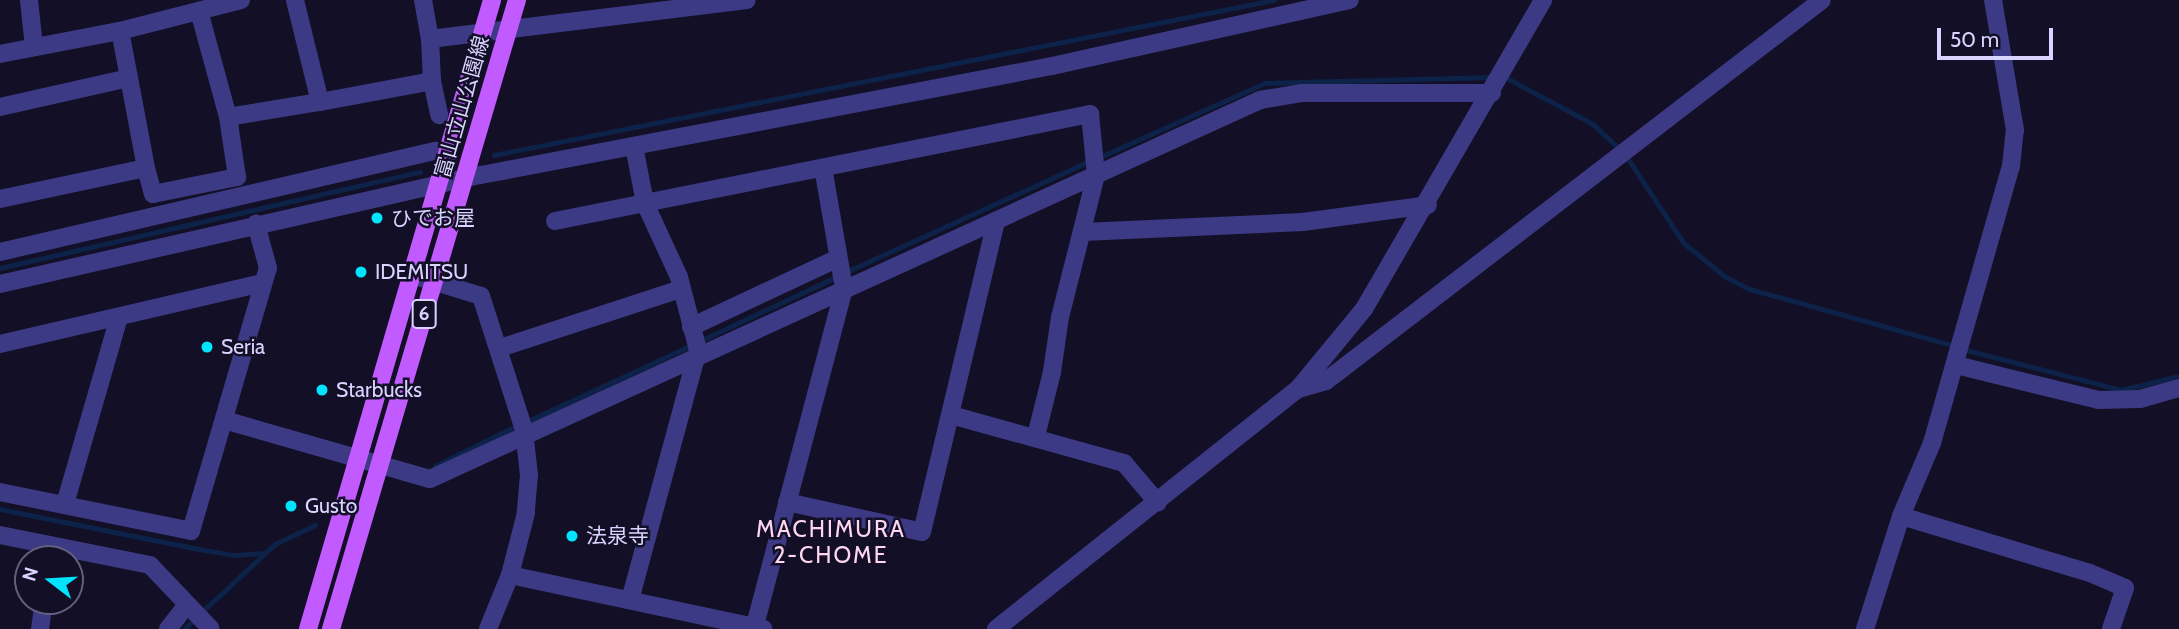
<!DOCTYPE html>
<html>
<head>
<meta charset="utf-8">
<style>
  body { margin:0 }
  #map { position:relative; width:2179px; height:629px; overflow:hidden; background:#130f26; font-family:Cabin,"Noto Sans JP",sans-serif }
  div>[style] { position:absolute }
  [style*='--x'] { left:calc(var(--x)*1px); top:calc(var(--y)*1px); width:calc(var(--w)*1px); rotate:calc(var(--a)*1deg) }
  .stream>* { height:4.5px; margin:-2.25px; padding:0 2.25px; transform-origin:2.25px; border-radius:2.25px; background:#0c2248 }
  .minor>* { height:18px; margin:-9px; padding:0 9px; transform-origin:9px; border-radius:9px; background:#3d3a85 }
  .major>* { height:18px; margin:-9px; padding:0 9px; transform-origin:9px; border-radius:9px; background:#c25bff }
  .dots>* { width:19px; height:19px; translate:-50% -50%; box-sizing:border-box; border:4px solid #130f26; border-radius:50% }
  span { translate:-50% -50%; white-space:nowrap; text-align:center; line-height:1.15; -webkit-text-stroke:5px #130f26; paint-order:stroke }
  .shield-label span { padding:2px 5px; background:#130f26; border:2px solid; border-radius:5px; -webkit-text-stroke-width:0 }
  .shield-label { font-size:19px; color:#d9d4ff; font-weight:700 }
  .street-label { font-size:21px; color:#d9d4ff }
  .poi-label { font-size:21px; color:#d9d4ff }
  .left { translate:0 -50%; text-align:left }
  .neighbourhood-label { font-size:23px; color:#ffd6f0; letter-spacing:2px }
  .north { position:absolute; left:14px; top:545px; width:70px; height:70px; box-sizing:border-box; background:#130f26; border:2px solid #625e7d; border-radius:50%; rotate:287deg; font-size:19px; font-weight:700; line-height:28px; text-align:center; color:#d9d4ff }
  .north::after { content:''; display:block; margin:auto; width:24px; height:32px; background:#00e5ff; clip-path:polygon(50% 0,100% 100%,50% 72%,0 100%) }
  .scale { position:absolute; left:1937px; top:28px; width:116px; height:32px; box-sizing:border-box; border:4px solid #d9d4ff; border-top:0; padding-left:9px; font-size:21px; line-height:24px; white-space:nowrap; color:#d9d4ff; -webkit-text-stroke:5px #130f26; paint-order:stroke }
</style>
</head>
<body>
<div id="map">
  <div class="stream">
    <i style="--x:1505;--y:77;--w:100;--a:28.1"></i>
    <i style="--x:1593;--y:124;--w:38;--a:43"></i>
    <i style="--x:494;--y:155;--w:795;--a:-11.24"></i>
    <i style="--x:1627;--y:157;--w:103;--a:56.5"></i>
    <i style="--x:1684;--y:243;--w:54;--a:39"></i>
    <i style="--x:1726;--y:277;--w:27;--a:27"></i>
    <i style="--x:1750;--y:289;--w:213;--a:15.5"></i>
    <i style="--x:1098;--y:158;--w:183;--a:-24.2"></i>
    <i style="--x:1265;--y:83;--w:228;--a:-1.5"></i>
    <i style="--x:0;--y:268;--w:431;--a:-12.9"></i>
    <i style="--x:846;--y:272;--w:268;--a:-24.5"></i>
    <i style="--x:700;--y:341;--w:153;--a:-25.2"></i>
    <i style="--x:1963;--y:349;--w:163;--a:14.5"></i>
    <i style="--x:2121;--y:390;--w:60;--a:-13.6"></i>
    <i style="--x:526;--y:422;--w:183;--a:-24.9"></i>
    <i style="--x:435;--y:466;--w:93;--a:-26.3"></i>
    <i style="--x:0;--y:509;--w:197;--a:11.4"></i>
    <i style="--x:193;--y:548;--w:42;--a:9.7"></i>
    <i style="--x:234;--y:555;--w:30;--a:-4"></i>
    <i style="--x:202;--y:612;--w:100;--a:-43"></i>
    <i style="--x:275;--y:544;--w:44;--a:-25.4"></i>
    <i style="--x:184;--y:629;--w:16;--a:-43"></i>
  </div>
  <div class="minor">
    <i style="--x:29;--y:0;--w:47;--a:83.9"></i>
    <i style="--x:423;--y:0;--w:40;--a:80"></i>
    <i style="--x:430;--y:39;--w:319;--a:-7"></i>
    <i style="--x:0;--y:54;--w:122;--a:-10.9"></i>
    <i style="--x:120;--y:31;--w:125;--a:-14.4"></i>
    <i style="--x:432;--y:81;--w:35;--a:78"></i>
    <i style="--x:320;--y:102;--w:114;--a:-10.6"></i>
    <i style="--x:432;--y:81;--w:42;--a:-92.7"></i>
    <i style="--x:0;--y:107;--w:132;--a:-12.7"></i>
    <i style="--x:228;--y:117;--w:93;--a:-9.3"></i>
    <i style="--x:320;--y:102;--w:105;--a:-103.8"></i>
    <i style="--x:146;--y:168;--w:27;--a:75"></i>
    <i style="--x:153;--y:194;--w:86;--a:-11.4"></i>
    <i style="--x:237;--y:177;--w:61;--a:-98.5"></i>
    <i style="--x:228;--y:117;--w:110;--a:-105.3"></i>
    <i style="--x:0;--y:199;--w:149;--a:-12"></i>
    <i style="--x:146;--y:168;--w:139;--a:-100.7"></i>
    <i style="--x:555;--y:221;--w:92;--a:-11.3"></i>
    <i style="--x:645;--y:203;--w:58;--a:-100.9"></i>
    <i style="--x:1083;--y:232;--w:220;--a:-2.6"></i>
    <i style="--x:1303;--y:222;--w:126;--a:-7.7"></i>
    <i style="--x:0;--y:252;--w:447;--a:-13.1"></i>
    <i style="--x:412;--y:275;--w:72;--a:16.9"></i>
    <i style="--x:481;--y:296;--w:141;--a:72.2"></i>
    <i style="--x:524;--y:430;--w:45;--a:83.7"></i>
    <i style="--x:529;--y:475;--w:38;--a:95"></i>
    <i style="--x:526;--y:513;--w:64;--a:104.5"></i>
    <i style="--x:510;--y:575;--w:58;--a:112.2"></i>
    <i style="--x:0;--y:284;--w:493;--a:-12.8"></i>
    <i style="--x:481;--y:175;--w:581;--a:-10.81"></i>
    <i style="--x:1052;--y:66;--w:305;--a:-12.5"></i>
    <i style="--x:691;--y:327;--w:162;--a:-25.1"></i>
    <i style="--x:0;--y:344;--w:270;--a:-13.1"></i>
    <i style="--x:500;--y:348;--w:190;--a:-18.1"></i>
    <i style="--x:1956;--y:365;--w:146;--a:13.8"></i>
    <i style="--x:2098;--y:400;--w:42;--a:-1.4"></i>
    <i style="--x:2140;--y:399;--w:41;--a:-15.8"></i>
    <i style="--x:1298;--y:389;--w:29;--a:-16"></i>
    <i style="--x:1326;--y:381;--w:625;--a:-37.53"></i>
    <i style="--x:951;--y:415;--w:180;--a:15.5"></i>
    <i style="--x:1124;--y:463;--w:52;--a:49.6"></i>
    <i style="--x:224;--y:420;--w:214;--a:16"></i>
    <i style="--x:430;--y:479;--w:912;--a:-24.54"></i>
    <i style="--x:1260;--y:100;--w:43;--a:-9.5"></i>
    <i style="--x:1302;--y:93;--w:190;--a:0"></i>
    <i style="--x:0;--y:492;--w:195;--a:11.5"></i>
    <i style="--x:191;--y:531;--w:274;--a:-73.7"></i>
    <i style="--x:268;--y:268;--w:46;--a:-105.3"></i>
    <i style="--x:787;--y:502;--w:138;--a:12.5"></i>
    <i style="--x:922;--y:532;--w:320;--a:-76.6"></i>
    <i style="--x:65;--y:504;--w:195;--a:-73.9"></i>
    <i style="--x:1901;--y:516;--w:197;--a:16.8"></i>
    <i style="--x:2090;--y:573;--w:38;--a:23"></i>
    <i style="--x:2125;--y:588;--w:43;--a:108.9"></i>
    <i style="--x:0;--y:535;--w:153;--a:11.3"></i>
    <i style="--x:150;--y:565;--w:88;--a:46.4"></i>
    <i style="--x:510;--y:575;--w:259;--a:12"></i>
    <i style="--x:630;--y:600;--w:259;--a:-74.8"></i>
    <i style="--x:698;--y:350;--w:75;--a:-104.6"></i>
    <i style="--x:679;--y:277;--w:81;--a:-114.7"></i>
    <i style="--x:645;--y:203;--w:454;--a:-11.3"></i>
    <i style="--x:1090;--y:114;--w:61;--a:84.4"></i>
    <i style="--x:1096;--y:175;--w:146;--a:104.2"></i>
    <i style="--x:1060;--y:317;--w:56;--a:98.3"></i>
    <i style="--x:1052;--y:372;--w:66;--a:104"></i>
    <i style="--x:40;--y:629;--w:28;--a:-82"></i>
    <i style="--x:168;--y:629;--w:31;--a:-52"></i>
    <i style="--x:754;--y:629;--w:353;--a:-75.2"></i>
    <i style="--x:844;--y:288;--w:122;--a:-99.9"></i>
    <i style="--x:996;--y:629;--w:386;--a:-38.5"></i>
    <i style="--x:1298;--y:389;--w:104;--a:-50.5"></i>
    <i style="--x:1364;--y:309;--w:357;--a:-59.9"></i>
    <i style="--x:1865;--y:629;--w:119;--a:-72.3"></i>
    <i style="--x:1901;--y:516;--w:79;--a:-67"></i>
    <i style="--x:1932;--y:443;--w:288;--a:-74.1"></i>
    <i style="--x:2011;--y:166;--w:36;--a:-84"></i>
    <i style="--x:2015;--y:130;--w:132;--a:-99.6"></i>
  </div>
  <div class="major">
    <i style="--x:308;--y:629;--w:655;--a:-73.69"></i>
    <i style="--x:331;--y:629;--w:656;--a:-73.53"></i>
  </div>
  <div class="dots">
    <i style="left:377px;top:218px;background:#00e5ff"></i>
    <i style="left:361px;top:272px;background:#00e5ff"></i>
    <i style="left:207px;top:347px;background:#00e5ff"></i>
    <i style="left:322px;top:390px;background:#00e5ff"></i>
    <i style="left:291px;top:506px;background:#00e5ff"></i>
    <i style="left:572px;top:536px;background:#00e5ff"></i>
  </div>
  <div class="shield-label">
    <span style="left:424px;top:314px">6</span>
  </div>
  <div class="street-label">
    <span style="left:462px;top:107px;rotate:-74deg">富山立山公園線</span>
  </div>
  <div class="poi-label">
    <span class="left" style="left:391px;top:218px">ひでお屋</span>
    <span class="left" style="left:375px;top:272px">IDEMITSU</span>
    <span class="left" style="left:221px;top:347px">Seria</span>
    <span class="left" style="left:336px;top:390px">Starbucks</span>
    <span class="left" style="left:305px;top:506px">Gusto</span>
    <span class="left" style="left:586px;top:536px">法泉寺</span>
  </div>
  <div class="neighbourhood-label">
    <span style="left:831px;top:542px">MACHIMURA<br>2-CHOME</span>
  </div>
  <div class="north">N</div>
  <div class="scale">50 m</div>
</div>
</body>
</html>
